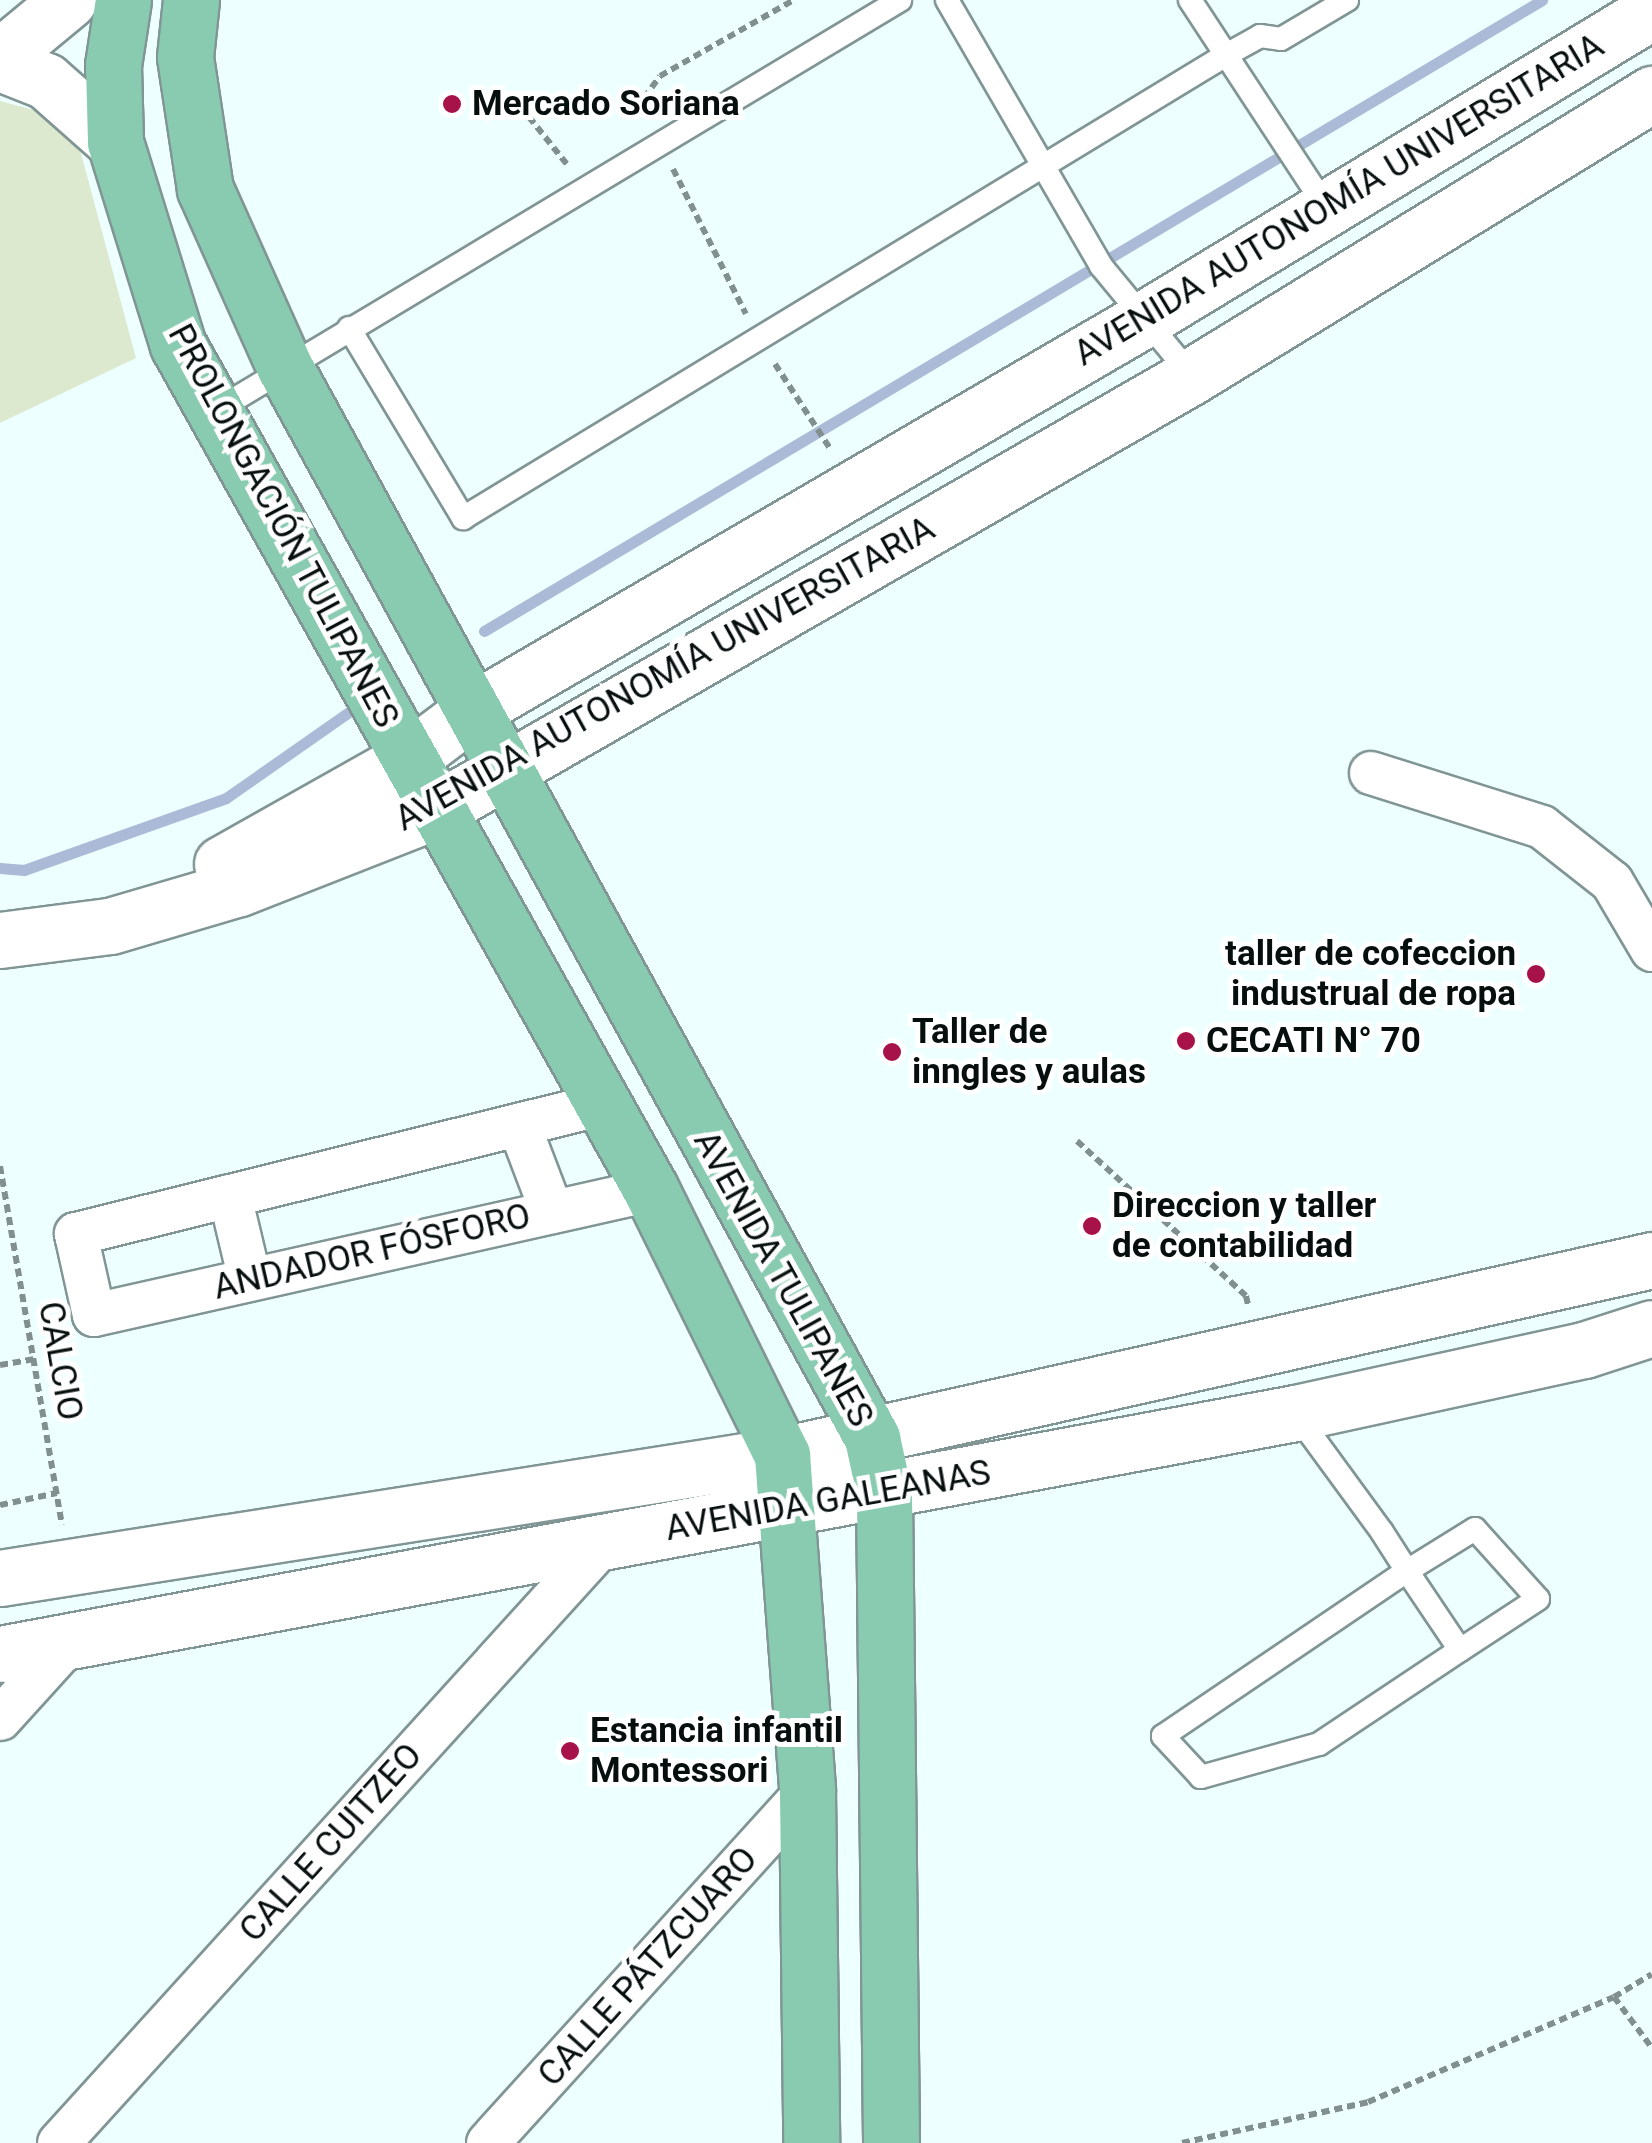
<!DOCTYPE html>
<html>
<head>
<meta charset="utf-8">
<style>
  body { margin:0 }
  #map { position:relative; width:1652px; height:2143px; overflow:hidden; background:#edffff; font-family:Roboto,sans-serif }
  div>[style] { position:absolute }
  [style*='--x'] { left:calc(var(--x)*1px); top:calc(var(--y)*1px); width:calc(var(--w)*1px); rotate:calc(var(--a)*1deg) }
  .green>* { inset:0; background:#dde9cf }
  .stream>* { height:11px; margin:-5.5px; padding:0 5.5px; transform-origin:5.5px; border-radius:5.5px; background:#abbad7 }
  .path>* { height:6px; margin-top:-3px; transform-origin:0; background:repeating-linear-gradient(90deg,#828f8f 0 8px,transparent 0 13px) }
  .roads { filter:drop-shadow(2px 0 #819595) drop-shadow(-2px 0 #819595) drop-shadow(0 2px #819595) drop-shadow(0 -2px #819595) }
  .service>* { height:22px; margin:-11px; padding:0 11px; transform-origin:11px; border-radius:11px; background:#fff }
  .minor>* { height:42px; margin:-21px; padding:0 21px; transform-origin:21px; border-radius:21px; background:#fff }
  .tertiary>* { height:55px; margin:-27.5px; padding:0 27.5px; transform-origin:27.5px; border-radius:27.5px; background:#fff }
  .secondary>* { height:55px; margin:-27.5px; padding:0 27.5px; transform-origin:27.5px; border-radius:27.5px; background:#fff }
  .primary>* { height:55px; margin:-27.5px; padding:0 27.5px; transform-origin:27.5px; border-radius:27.5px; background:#88cbb0 }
  .dots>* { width:28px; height:28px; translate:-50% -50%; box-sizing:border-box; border:5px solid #fff; border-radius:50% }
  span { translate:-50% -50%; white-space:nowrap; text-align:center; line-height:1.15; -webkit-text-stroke:10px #fff; paint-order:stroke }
  .poi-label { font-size:35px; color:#070e0e; font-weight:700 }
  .left { translate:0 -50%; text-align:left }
  .right { translate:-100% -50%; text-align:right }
  .street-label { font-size:35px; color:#070e0e }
</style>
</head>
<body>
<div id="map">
  <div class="green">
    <i style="clip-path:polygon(0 101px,72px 120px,136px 358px,0 423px)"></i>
  </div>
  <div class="stream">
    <i style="--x:484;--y:631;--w:1232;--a:-30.81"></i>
    <i style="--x:0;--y:868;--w:24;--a:5"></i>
    <i style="--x:24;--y:870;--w:214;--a:-19.6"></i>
    <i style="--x:226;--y:798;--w:167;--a:-35"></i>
  </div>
  <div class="path">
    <i style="--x:529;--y:117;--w:64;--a:51.3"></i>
    <i style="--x:649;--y:118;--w:21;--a:-104"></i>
    <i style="--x:644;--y:98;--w:27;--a:-54"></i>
    <i style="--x:660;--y:76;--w:154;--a:-29.6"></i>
    <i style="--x:673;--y:169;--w:162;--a:63.3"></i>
    <i style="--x:775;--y:364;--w:103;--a:56.9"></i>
    <i style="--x:1077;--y:1141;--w:229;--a:42.5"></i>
    <i style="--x:1246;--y:1296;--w:9;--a:77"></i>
    <i style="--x:0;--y:1166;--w:364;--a:80.2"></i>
    <i style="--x:0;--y:1365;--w:35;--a:-10"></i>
    <i style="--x:0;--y:1505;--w:58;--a:-11.9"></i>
    <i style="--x:1614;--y:1997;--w:44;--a:-31.2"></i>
    <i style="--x:1182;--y:2143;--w:190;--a:-12.4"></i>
    <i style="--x:1368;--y:2102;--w:267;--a:-23.1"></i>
    <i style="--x:1614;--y:1997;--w:64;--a:53.3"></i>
  </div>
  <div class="roads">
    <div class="service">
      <i style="--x:947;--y:0;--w:307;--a:59.9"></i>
      <i style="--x:1101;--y:266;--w:143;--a:50.4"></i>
      <i style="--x:1190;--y:0;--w:248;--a:56.7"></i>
      <i style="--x:349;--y:328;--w:222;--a:59"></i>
      <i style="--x:463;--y:518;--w:892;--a:-31.25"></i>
      <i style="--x:1226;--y:55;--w:39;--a:-29"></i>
      <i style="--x:1260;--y:36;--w:21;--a:8"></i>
      <i style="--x:1281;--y:39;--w:77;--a:-30.6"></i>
      <i style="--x:215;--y:411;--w:799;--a:-30.96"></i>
      <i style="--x:1295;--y:1413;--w:147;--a:53.8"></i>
      <i style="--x:1382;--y:1532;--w:46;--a:57.3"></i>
      <i style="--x:1407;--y:1571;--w:95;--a:56.1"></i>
      <i style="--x:1460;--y:1650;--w:169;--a:146.3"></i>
      <i style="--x:1319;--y:1744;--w:123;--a:164.4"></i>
      <i style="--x:1201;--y:1777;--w:56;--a:-132.8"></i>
      <i style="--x:1163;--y:1736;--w:295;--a:-34.1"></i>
      <i style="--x:1407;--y:1571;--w:80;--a:-31.7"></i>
      <i style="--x:1475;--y:1529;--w:94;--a:48"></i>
      <i style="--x:1538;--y:1599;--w:93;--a:146.8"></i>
    </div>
    <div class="minor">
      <i style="--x:1371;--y:773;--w:179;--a:17.5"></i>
      <i style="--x:1542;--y:827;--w:89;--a:38.2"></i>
      <i style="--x:1612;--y:882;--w:79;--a:59.5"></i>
      <i style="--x:603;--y:1104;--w:543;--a:166.14"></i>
      <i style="--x:76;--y:1234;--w:83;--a:77.5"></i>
      <i style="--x:94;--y:1315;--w:571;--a:-12.65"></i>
      <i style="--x:519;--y:1125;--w:93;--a:69.2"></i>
      <i style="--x:230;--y:1196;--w:86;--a:76.6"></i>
      <i style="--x:0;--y:1719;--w:100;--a:-47.8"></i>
      <i style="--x:59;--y:2143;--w:811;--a:-47.75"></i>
      <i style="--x:488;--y:2143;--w:475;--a:-47.8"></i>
    </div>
    <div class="tertiary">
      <i style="--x:0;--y:57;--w:89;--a:-39.6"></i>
      <i style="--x:0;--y:63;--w:49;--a:21.4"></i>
      <i style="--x:46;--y:81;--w:92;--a:41.5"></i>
      <i style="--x:222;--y:864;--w:214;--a:-29.4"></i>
      <i style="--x:0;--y:940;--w:111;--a:-7.3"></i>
      <i style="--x:110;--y:926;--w:134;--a:-16.4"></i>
      <i style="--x:239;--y:888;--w:211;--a:-21.4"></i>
      <i style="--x:0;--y:1578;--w:792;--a:-8.94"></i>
      <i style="--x:782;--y:1455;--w:892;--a:-12.63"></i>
      <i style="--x:0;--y:1654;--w:1317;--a:-10.54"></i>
      <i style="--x:1295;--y:1413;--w:296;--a:-12.3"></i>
      <i style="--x:1584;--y:1350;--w:71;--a:-17.9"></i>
    </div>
    <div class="secondary">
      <i style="--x:408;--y:759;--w:81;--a:-37"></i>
      <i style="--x:473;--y:710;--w:773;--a:-30.21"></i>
      <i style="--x:1141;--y:321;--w:598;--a:-31.24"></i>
      <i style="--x:435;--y:811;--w:873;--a:-29.88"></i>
      <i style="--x:1192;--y:376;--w:540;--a:-31.51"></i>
    </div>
    <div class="primary">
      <i style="--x:123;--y:0;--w:66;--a:98.7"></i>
      <i style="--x:113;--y:65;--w:77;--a:88.5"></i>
      <i style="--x:115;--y:142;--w:213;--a:72.8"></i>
      <i style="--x:178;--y:345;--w:968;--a:60.76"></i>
      <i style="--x:651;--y:1190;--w:296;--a:63.7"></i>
      <i style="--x:782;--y:1455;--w:337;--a:85.7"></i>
      <i style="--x:807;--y:1791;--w:352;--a:89.3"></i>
      <i style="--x:191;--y:0;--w:57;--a:96"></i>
      <i style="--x:185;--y:57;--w:134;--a:81.4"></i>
      <i style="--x:205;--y:189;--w:194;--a:65.9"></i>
      <i style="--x:284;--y:366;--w:1223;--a:61.25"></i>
      <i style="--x:872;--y:1438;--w:56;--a:77.7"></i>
      <i style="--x:884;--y:1493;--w:650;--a:89.38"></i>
    </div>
  </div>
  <div class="dots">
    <i style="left:452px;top:104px;background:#a71249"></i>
    <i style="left:1536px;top:974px;background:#a71249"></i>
    <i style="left:1186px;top:1041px;background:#a71249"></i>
    <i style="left:892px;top:1052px;background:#a71249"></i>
    <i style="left:1092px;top:1226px;background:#a71249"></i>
    <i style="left:570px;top:1751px;background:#a71249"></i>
  </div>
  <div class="poi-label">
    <span class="left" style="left:472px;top:104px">Mercado Soriana</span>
    <span class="right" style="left:1516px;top:974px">taller de cofeccion<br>industrual de ropa</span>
    <span class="left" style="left:912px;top:1052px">Taller de<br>inngles y aulas</span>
    <span class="left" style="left:1206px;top:1041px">CECATI N° 70</span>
    <span class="left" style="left:1112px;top:1226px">Direccion y taller<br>de contabilidad</span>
    <span class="left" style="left:590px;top:1751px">Estancia infantil<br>Montessori</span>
  </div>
  <div class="street-label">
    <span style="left:1339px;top:200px;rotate:-31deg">AVENIDA AUTONOMÍA UNIVERSITARIA</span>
    <span style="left:283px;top:526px;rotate:62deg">PROLONGACIÓN TULIPANES</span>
    <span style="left:665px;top:674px;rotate:-29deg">AVENIDA AUTONOMÍA UNIVERSITARIA</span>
    <span style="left:372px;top:1252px;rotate:-13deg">ANDADOR FÓSFORO</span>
    <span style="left:783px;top:1279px;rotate:61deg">AVENIDA TULIPANES</span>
    <span style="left:60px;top:1361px;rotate:80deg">CALCIO</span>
    <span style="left:828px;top:1501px;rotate:-10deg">AVENIDA GALEANAS</span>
    <span style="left:331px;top:1843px;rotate:-48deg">CALLE CUITZEO</span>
    <span style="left:648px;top:1967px;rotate:-48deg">CALLE PÁTZCUARO</span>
  </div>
</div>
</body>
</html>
